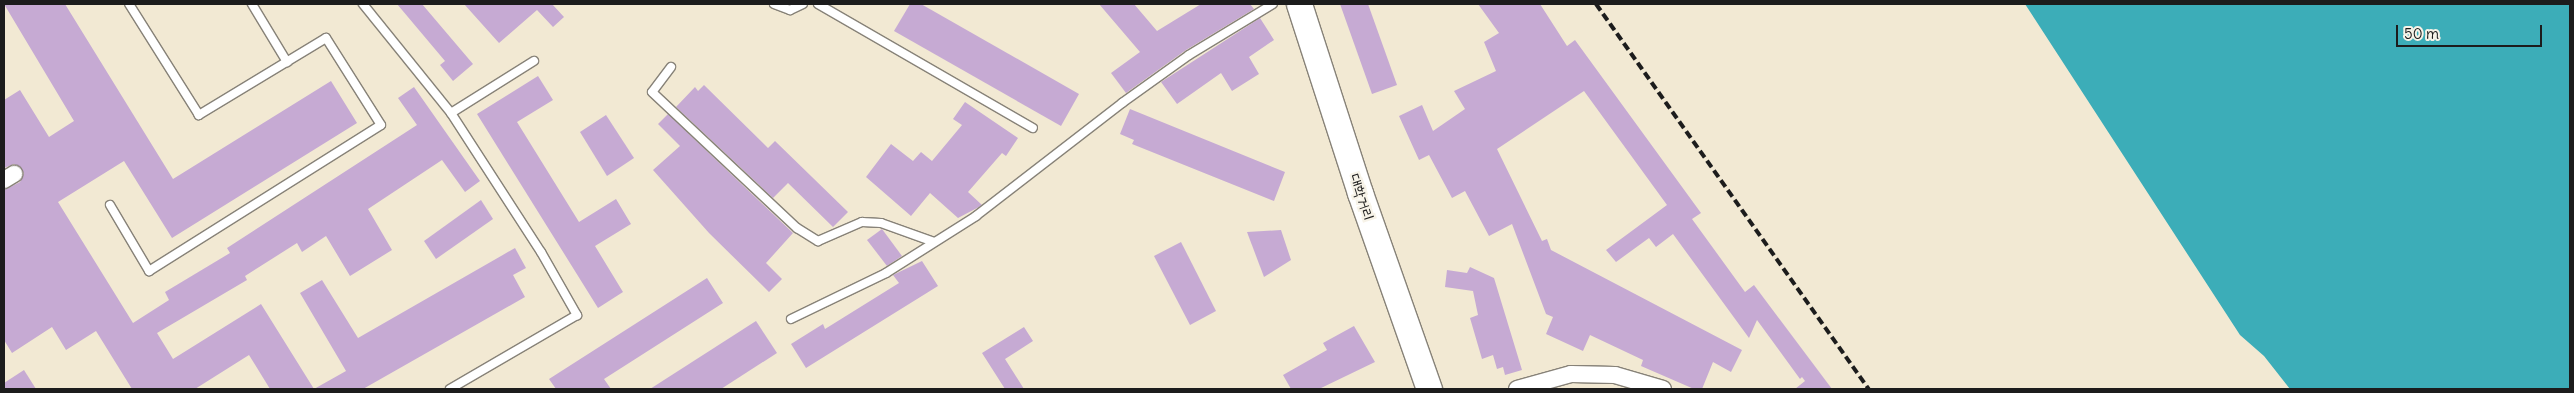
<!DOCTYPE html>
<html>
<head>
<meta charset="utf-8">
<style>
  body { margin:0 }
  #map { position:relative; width:2574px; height:393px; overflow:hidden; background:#f2e9d3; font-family:Delius,"Poor Story",sans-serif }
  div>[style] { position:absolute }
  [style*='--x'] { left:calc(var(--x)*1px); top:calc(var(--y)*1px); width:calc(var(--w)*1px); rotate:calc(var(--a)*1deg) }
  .water>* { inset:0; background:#3cadb8 }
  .building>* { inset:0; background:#c6aad3 }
  .roads { filter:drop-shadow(1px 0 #878278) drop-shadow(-1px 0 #878278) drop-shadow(0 1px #878278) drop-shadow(0 -1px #878278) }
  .service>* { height:8px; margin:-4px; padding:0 4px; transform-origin:4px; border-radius:4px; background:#fff }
  .minor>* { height:16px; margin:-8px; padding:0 8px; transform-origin:8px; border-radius:8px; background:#fff }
  .primary>* { height:25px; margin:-12.5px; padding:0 12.5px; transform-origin:12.5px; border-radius:12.5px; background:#fff }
  .rail>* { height:4px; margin-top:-2px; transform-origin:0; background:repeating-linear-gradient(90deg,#1c1c1c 0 8px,transparent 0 12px) }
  span { translate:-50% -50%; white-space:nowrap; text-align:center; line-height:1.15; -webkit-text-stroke:4.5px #f7f3e8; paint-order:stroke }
  .street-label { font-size:15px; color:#1c1c1c }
  .frame { position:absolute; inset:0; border:5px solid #1c1c1c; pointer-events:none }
  .scale { position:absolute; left:2396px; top:25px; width:146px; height:22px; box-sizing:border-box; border:2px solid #1c1c1c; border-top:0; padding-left:6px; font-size:15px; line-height:18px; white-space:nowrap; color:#1c1c1c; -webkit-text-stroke:4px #f7f3e8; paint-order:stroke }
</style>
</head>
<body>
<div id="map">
  <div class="water">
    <i style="clip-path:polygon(2025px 4px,2570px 4px,2570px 389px,2290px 389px,2264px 356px,2240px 335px)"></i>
  </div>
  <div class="building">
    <i style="clip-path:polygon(4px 4px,65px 4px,173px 179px,331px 81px,357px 123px,172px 238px,124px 161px,58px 202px,133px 323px,169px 300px,165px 292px,230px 253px,227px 248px,417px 125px,398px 98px,414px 87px,480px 181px,465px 192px,442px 160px,368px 209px,392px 250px,350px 276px,326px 236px,302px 252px,297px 243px,245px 276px,247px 280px,157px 333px,173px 359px,261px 304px,314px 389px,346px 371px,300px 293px,322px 280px,358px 338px,515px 248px,526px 268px,513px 275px,525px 297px,363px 389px,270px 389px,249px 355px,195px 389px,132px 389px,96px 331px,66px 350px,52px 327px,12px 353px,4px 340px,4px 190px,20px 182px,24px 173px,14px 164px,4px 168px,4px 100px,20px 90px,49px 137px,74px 121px)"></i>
    <i style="clip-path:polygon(397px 4px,422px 4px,473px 64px,453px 81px,440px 65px,445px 61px)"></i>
    <i style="clip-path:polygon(464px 4px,552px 4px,564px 17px,553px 27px,537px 10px,499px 43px)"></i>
    <i style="clip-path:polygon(910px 4px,921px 4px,1079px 94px,1061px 126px,894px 31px)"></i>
    <i style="clip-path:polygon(1099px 4px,1134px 4px,1157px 31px,1201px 4px,1250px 4px,1254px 9px,1186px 50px,1126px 93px,1111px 73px,1140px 52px)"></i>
    <i style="clip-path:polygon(1340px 4px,1368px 4px,1397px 85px,1372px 94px)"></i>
    <i style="clip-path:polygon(1478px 4px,1540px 4px,1567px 46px,1575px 40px,1701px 213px,1692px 219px,1745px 292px,1754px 285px,1832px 389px,1795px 389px,1805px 381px,1802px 377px,1800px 379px,1757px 320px,1749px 338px,1673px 234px,1656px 247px,1649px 238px,1616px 262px,1606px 250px,1667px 205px,1584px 91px,1497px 149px,1542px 241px,1547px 239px,1551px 250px,1742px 350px,1731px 372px,1713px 362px,1702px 389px,1694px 389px,1641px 366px,1643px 360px,1590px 335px,1583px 351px,1546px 334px,1553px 317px,1546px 314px,1512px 224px,1489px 236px,1465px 191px,1452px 198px,1429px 155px,1419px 160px,1399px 116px,1422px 105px,1433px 131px,1465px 109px,1454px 91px,1496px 71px,1484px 42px,1499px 33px)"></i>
    <i style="clip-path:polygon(1260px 18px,1274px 40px,1249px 57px,1259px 74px,1232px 91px,1221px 73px,1177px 104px,1161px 82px)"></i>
    <i style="clip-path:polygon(538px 76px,553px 100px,517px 122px,579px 222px,616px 199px,631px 224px,595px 246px,623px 292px,598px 308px,477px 114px)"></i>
    <i style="clip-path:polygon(704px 85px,768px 148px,775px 141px,848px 212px,833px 227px,788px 183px,773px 198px,676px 107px,695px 87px,698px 91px)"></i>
    <i style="clip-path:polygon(965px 102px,1018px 138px,1006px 156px,1002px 153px,968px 192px,982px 205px,977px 208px,958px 218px,930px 193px,911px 216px,866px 177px,891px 144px,913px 161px,921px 152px,932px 161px,962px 125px,953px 119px)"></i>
    <i style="clip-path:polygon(1130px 109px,1285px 172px,1274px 201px,1132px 144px,1134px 140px,1120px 134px)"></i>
    <i style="clip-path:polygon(668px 114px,793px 233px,766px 263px,782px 279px,769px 292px,709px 233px,653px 170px,680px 146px,658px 124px)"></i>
    <i style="clip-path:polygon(606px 115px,634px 158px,607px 176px,580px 132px)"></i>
    <i style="clip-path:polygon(481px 200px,493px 219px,436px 259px,424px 241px)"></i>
    <i style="clip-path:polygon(882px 229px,902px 256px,887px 266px,867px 240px)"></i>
    <i style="clip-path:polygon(1281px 230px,1291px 260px,1264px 277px,1247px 232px)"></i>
    <i style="clip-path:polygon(1181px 242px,1216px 311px,1190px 325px,1154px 256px)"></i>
    <i style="clip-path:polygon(922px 261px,938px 286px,806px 368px,791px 344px,823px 324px,825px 329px,899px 283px,893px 275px)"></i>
    <i style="clip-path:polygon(1470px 267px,1494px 278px,1522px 370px,1505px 375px,1503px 367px,1497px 369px,1493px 355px,1482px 359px,1470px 318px,1478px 315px,1473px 291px,1445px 287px,1447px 270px,1467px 273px)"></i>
    <i style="clip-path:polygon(707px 278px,723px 303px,604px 379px,611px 389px,556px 389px,549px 379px)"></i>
    <i style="clip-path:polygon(756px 321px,777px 353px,721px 389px,650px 389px)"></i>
    <i style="clip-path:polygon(1354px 326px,1375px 362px,1319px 389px,1291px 389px,1283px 375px,1327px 350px,1323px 343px)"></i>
    <i style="clip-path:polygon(1024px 327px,1033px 341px,1005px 359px,1024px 389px,1005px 389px,982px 353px)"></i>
    <i style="clip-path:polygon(24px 370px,36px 389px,4px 389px,4px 383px)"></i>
  </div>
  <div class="roads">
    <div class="service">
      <i style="--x:252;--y:4;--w:68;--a:58.9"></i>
      <i style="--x:363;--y:4;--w:140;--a:51.1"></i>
      <i style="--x:451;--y:113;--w:166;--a:57.1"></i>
      <i style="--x:541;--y:252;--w:73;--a:60.3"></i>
      <i style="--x:577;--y:315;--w:147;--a:149.8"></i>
      <i style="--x:774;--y:4;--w:17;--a:21"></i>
      <i style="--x:790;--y:10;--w:14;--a:-25"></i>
      <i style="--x:818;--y:4;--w:248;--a:30"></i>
      <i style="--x:671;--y:67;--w:31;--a:127"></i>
      <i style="--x:652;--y:92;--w:199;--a:43.2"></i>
      <i style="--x:797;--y:228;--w:25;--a:32"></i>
      <i style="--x:818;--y:241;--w:48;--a:-23.4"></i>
      <i style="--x:862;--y:222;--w:19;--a:3"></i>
      <i style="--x:881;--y:223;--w:56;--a:19.7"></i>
      <i style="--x:451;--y:113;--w:98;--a:-32.1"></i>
      <i style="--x:110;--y:205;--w:77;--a:59.4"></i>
      <i style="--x:149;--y:271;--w:274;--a:-32.2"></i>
      <i style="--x:381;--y:125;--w:103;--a:-122.3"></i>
      <i style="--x:326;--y:38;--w:149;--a:148.8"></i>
      <i style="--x:199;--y:115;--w:131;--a:-122.2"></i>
      <i style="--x:791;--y:319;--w:106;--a:-25.8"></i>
      <i style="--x:886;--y:273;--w:107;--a:-32.3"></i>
      <i style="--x:976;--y:216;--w:185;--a:-37.7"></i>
      <i style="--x:1122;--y:103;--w:82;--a:-35.6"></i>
      <i style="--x:1189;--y:55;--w:98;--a:-31.3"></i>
    </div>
    <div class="minor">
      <i style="--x:4;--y:180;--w:12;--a:-31"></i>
      <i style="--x:1517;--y:389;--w:56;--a:-15.5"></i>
      <i style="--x:1571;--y:374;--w:44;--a:1.3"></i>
      <i style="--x:1615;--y:375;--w:50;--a:16.3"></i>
    </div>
    <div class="primary">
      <i style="--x:1299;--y:4;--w:199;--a:72.1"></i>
      <i style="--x:1360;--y:193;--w:208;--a:70.6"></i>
    </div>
  </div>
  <div class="rail">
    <i style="--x:1596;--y:4;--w:472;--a:54.7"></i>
  </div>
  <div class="street-label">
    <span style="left:1362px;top:197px;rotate:72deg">대학거리</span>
  </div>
  <div class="frame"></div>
  <div class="scale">50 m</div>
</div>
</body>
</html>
